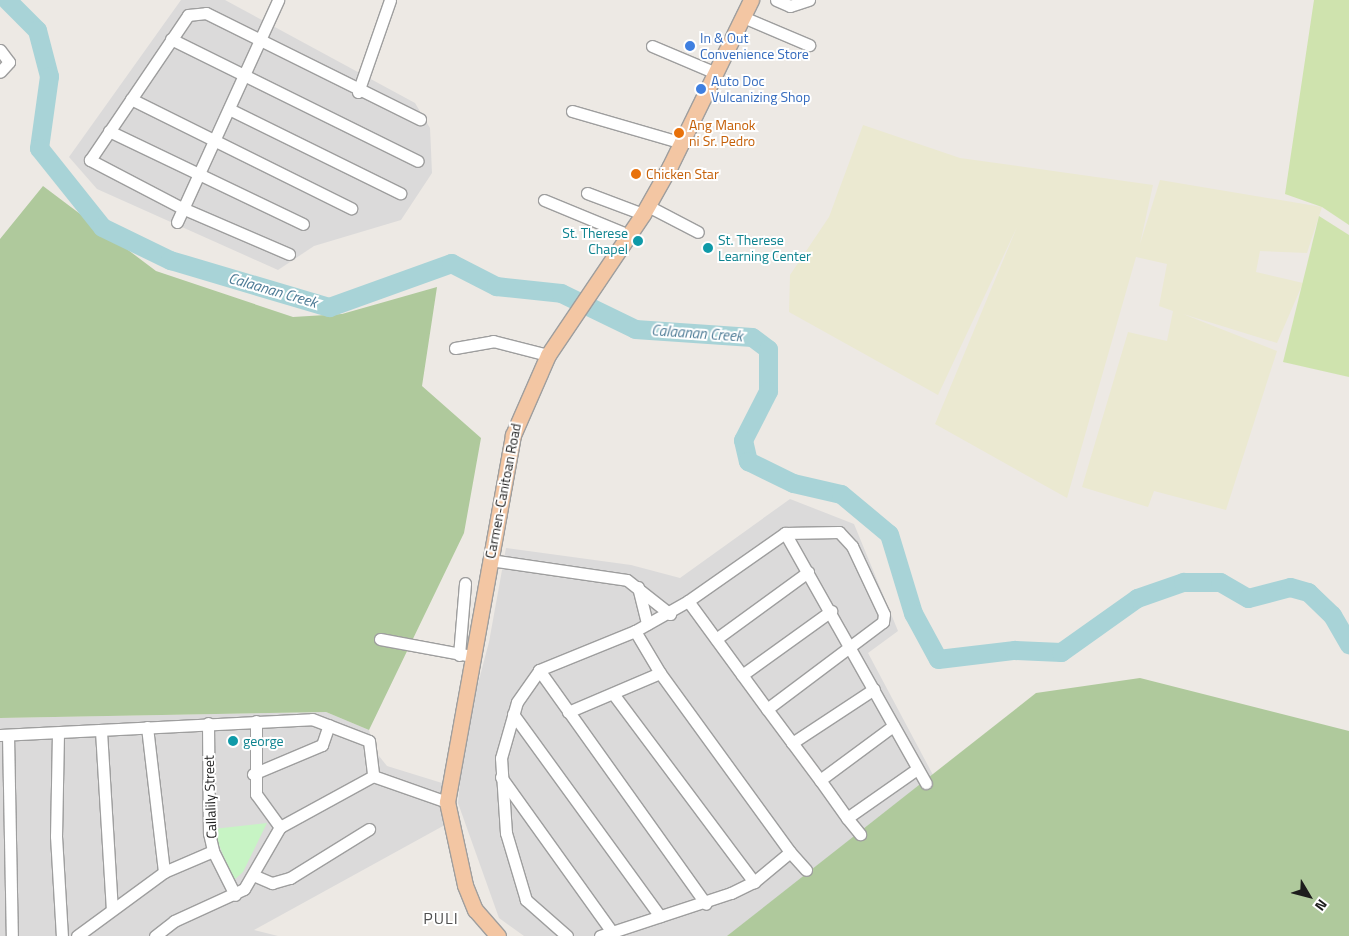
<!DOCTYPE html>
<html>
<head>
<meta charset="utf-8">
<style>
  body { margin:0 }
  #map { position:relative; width:1349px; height:936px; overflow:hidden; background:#ede9e4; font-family:"Titillium Web",sans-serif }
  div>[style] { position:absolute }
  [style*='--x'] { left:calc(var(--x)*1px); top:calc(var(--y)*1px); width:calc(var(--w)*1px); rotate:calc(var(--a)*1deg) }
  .residential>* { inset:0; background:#dbdada }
  .farmland>* { inset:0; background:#ebe9d1 }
  .grass>* { inset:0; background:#cfe3ae }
  .forest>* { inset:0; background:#afc99c }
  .park>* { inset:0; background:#c7f4c4 }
  .river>* { height:19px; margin:-9.5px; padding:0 9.5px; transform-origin:9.5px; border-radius:9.5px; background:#a8d3d7 }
  .roads { filter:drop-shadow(1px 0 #9e9e9e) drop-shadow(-1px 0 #9e9e9e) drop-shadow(0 1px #9e9e9e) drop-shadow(0 -1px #9e9e9e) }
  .minor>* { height:11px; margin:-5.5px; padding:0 5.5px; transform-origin:5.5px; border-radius:5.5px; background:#fff }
  .major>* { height:15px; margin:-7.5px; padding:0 7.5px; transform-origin:7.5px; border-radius:7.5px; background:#f3c6a3 }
  .dots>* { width:14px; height:14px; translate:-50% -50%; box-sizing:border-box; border:2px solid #fff; border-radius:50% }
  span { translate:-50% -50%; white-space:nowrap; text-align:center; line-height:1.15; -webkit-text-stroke:4px #fff; paint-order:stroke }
  .shop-label { font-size:14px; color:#366cbe }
  .left { translate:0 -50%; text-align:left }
  .food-label { font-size:14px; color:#c56008 }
  .culture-label { font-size:14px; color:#0d838f }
  .right { translate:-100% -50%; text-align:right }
  .street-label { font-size:14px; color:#1d1d1d }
  .water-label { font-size:15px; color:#4c7a95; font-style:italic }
  .quarter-label { font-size:16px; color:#505050; letter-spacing:1px }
  .north { position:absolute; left:1284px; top:871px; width:50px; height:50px; -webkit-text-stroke:4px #fff; paint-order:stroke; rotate:127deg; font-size:14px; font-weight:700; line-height:20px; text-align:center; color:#1d1d1d }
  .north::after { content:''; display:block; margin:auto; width:18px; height:22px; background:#1d1d1d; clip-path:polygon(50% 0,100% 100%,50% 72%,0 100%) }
</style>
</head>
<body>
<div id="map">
  <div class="residential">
    <i style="clip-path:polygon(181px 0,225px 0,415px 103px,430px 128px,432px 173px,401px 220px,314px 246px,278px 270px,97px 189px,69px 157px)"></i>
    <i style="clip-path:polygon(790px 499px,854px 524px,898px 631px,868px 653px,941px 790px,728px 936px,524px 936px,499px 918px,458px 803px,465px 733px,489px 642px,506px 548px,631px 565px,680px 578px)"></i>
    <i style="clip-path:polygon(326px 712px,369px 730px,375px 751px,387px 766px,442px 783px,443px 826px,254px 930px,278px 936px,0 936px,0 718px)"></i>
  </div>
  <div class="farmland">
    <i style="clip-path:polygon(863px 125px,960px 158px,1153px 185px,1140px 244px,1160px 180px,1322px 207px,1307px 253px,1260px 251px,1256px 272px,1303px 283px,1277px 343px,1183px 314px,1277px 351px,1226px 510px,1154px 491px,1148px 507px,1082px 487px,1128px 332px,1167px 341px,1173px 311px,1159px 306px,1167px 264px,1136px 257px,1067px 498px,935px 424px,1017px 227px,938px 395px,789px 312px,790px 275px,829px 217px)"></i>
  </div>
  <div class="grass">
    <i style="clip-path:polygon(1314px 0,1349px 0,1349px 225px,1322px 207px,1285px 194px)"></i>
    <i style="clip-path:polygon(1319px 216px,1349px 235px,1349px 377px,1283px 362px)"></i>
  </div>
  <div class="forest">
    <i style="clip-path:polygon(43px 186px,156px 271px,293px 317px,342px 314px,437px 287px,422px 386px,481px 438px,464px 533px,369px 730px,326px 712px,0 718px,0 239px)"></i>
    <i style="clip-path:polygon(1140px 678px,1349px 731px,1349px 936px,727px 936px,1036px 693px)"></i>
  </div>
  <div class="park">
    <i style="clip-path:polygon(267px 823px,243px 872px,233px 881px,213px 829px)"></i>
  </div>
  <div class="river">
    <i style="--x:7;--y:0;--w:42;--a:45"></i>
    <i style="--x:37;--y:30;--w:48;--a:75.4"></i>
    <i style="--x:49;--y:76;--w:73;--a:97.9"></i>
    <i style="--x:39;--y:148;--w:101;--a:51.4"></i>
    <i style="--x:102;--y:227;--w:76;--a:25.9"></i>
    <i style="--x:170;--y:260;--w:166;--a:16.5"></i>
    <i style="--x:329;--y:307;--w:130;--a:-19.8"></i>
    <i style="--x:451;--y:263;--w:51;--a:27.1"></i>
    <i style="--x:496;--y:286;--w:65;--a:6.1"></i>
    <i style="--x:561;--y:293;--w:82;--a:25.9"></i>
    <i style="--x:635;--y:329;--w:117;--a:3.9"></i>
    <i style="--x:752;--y:337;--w:20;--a:37"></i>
    <i style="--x:768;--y:349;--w:42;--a:90"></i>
    <i style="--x:768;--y:391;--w:55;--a:117"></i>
    <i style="--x:743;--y:440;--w:22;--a:77"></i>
    <i style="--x:748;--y:461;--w:50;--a:26.1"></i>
    <i style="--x:793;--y:483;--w:49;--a:12.9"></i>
    <i style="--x:841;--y:494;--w:62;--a:39.8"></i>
    <i style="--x:889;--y:534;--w:83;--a:73.1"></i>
    <i style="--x:913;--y:613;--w:52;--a:61.5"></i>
    <i style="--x:938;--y:659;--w:77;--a:-6.8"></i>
    <i style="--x:1014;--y:650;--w:47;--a:2.4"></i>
    <i style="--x:1061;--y:652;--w:93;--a:-35.4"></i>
    <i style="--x:1137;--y:598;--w:49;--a:-19.2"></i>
    <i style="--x:1183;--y:582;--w:37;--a:0"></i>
    <i style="--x:1220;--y:582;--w:32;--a:30"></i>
    <i style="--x:1248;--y:598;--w:43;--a:-14.7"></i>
    <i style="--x:1290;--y:587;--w:19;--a:16"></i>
    <i style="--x:1308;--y:592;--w:33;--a:44"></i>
    <i style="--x:1332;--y:615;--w:34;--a:60"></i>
  </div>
  <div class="roads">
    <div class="minor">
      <i style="--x:776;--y:0;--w:15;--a:23"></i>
      <i style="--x:790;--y:6;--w:20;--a:-18"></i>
      <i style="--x:743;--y:17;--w:72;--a:23"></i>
      <i style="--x:171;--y:39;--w:275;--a:26.3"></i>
      <i style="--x:652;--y:46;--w:69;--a:22.9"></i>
      <i style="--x:0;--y:50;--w:15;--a:53"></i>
      <i style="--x:9;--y:62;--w:13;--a:132"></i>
      <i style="--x:358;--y:92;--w:97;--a:-70.8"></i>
      <i style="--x:131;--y:99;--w:246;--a:26.4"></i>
      <i style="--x:229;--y:109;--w:191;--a:26.2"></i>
      <i style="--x:572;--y:111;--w:115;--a:16.2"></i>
      <i style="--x:109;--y:131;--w:215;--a:25.6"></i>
      <i style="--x:587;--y:193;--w:60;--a:20.6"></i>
      <i style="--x:544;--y:200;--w:92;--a:22.4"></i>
      <i style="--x:648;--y:206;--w:56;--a:27.5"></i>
      <i style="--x:177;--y:222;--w:244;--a:-65.5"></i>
      <i style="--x:289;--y:254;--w:116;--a:-156.7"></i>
      <i style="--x:182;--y:208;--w:104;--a:-152.4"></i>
      <i style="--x:90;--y:160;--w:175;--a:-55.9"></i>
      <i style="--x:188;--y:15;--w:18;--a:-6"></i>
      <i style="--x:206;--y:13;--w:239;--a:26.4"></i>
      <i style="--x:455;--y:348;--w:39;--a:-10"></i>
      <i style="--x:493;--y:341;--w:57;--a:14.3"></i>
      <i style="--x:785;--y:533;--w:287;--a:60.6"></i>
      <i style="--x:490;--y:560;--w:138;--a:8.3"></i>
      <i style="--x:627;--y:580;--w:55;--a:38.3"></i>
      <i style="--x:638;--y:587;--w:38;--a:76"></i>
      <i style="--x:635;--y:631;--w:49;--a:59.2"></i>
      <i style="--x:660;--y:673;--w:221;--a:54"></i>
      <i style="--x:380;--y:639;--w:94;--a:10.5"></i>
      <i style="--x:716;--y:639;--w:114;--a:-36.1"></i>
      <i style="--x:459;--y:655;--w:72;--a:-85.2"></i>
      <i style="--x:539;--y:670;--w:287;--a:54.5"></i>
      <i style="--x:742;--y:675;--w:110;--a:-35.7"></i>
      <i style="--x:614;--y:695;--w:234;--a:53.2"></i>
      <i style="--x:767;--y:709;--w:145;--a:-36.9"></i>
      <i style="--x:883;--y:622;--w:8;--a:-83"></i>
      <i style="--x:884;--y:614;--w:75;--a:-115.2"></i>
      <i style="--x:852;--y:546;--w:19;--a:-133"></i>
      <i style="--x:839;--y:532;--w:54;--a:178.9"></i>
      <i style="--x:785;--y:533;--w:118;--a:145"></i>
      <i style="--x:688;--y:601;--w:134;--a:53.8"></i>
      <i style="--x:767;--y:709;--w:89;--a:53.3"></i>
      <i style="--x:820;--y:780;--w:47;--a:54.6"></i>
      <i style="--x:847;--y:818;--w:21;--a:51"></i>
      <i style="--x:568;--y:712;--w:100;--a:-23"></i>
      <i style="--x:513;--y:714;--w:250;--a:54"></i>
      <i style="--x:256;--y:721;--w:73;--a:90"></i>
      <i style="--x:256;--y:794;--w:41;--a:54"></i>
      <i style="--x:208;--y:723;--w:110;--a:89.5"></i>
      <i style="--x:209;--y:833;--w:18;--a:77"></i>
      <i style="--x:213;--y:851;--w:49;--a:63.4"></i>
      <i style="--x:147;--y:727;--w:146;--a:83.3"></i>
      <i style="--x:101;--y:731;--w:179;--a:86.5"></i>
      <i style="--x:58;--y:733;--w:103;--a:91.1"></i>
      <i style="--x:56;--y:836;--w:100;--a:86.6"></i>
      <i style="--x:0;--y:735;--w:312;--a:-2.9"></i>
      <i style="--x:312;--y:719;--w:61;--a:21.1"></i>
      <i style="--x:369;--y:741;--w:35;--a:83"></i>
      <i style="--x:8;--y:735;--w:201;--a:88.9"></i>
      <i style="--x:792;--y:743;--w:98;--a:-33.4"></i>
      <i style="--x:253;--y:774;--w:75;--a:-22.8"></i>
      <i style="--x:322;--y:745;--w:21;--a:-71"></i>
      <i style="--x:373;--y:776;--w:78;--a:19.4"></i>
      <i style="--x:501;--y:777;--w:191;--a:54.4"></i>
      <i style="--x:820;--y:780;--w:91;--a:-36.5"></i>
      <i style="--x:847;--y:818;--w:85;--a:-35"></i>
      <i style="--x:253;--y:875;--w:21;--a:23"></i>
      <i style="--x:272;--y:883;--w:19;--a:-16"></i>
      <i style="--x:290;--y:878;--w:93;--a:-31.8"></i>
      <i style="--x:77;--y:936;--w:108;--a:-36.3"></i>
      <i style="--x:164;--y:872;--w:53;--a:-23.2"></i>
      <i style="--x:155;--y:936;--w:24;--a:-38"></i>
      <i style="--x:174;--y:921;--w:77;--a:-24.6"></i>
      <i style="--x:244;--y:889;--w:72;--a:-59.9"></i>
      <i style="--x:280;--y:827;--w:106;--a:-28.7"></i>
      <i style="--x:567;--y:936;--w:55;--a:-138.7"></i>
      <i style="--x:526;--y:900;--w:70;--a:-106.6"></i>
      <i style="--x:506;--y:833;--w:75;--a:-93.8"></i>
      <i style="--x:501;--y:758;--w:58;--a:-74.1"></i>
      <i style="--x:517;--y:702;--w:39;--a:-55"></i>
      <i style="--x:539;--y:670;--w:104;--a:-22.1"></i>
      <i style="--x:635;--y:631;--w:61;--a:-29.5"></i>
      <i style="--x:600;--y:936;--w:138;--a:-18.2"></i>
      <i style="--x:731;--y:893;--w:25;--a:-26"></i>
      <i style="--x:754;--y:882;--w:47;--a:-39.8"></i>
      <i style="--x:790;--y:852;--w:24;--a:48"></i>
    </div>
    <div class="major">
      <i style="--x:498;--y:936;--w:35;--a:-131"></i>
      <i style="--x:475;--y:910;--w:27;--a:-112"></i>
      <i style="--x:465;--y:885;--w:85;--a:-102.2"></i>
      <i style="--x:447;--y:802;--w:373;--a:-79.8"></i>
      <i style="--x:513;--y:435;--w:87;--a:-66.4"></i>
      <i style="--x:548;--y:355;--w:170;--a:-56"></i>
      <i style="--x:643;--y:214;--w:55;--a:-60.6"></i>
      <i style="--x:670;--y:166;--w:185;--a:-64"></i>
    </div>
  </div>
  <div class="dots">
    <i style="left:690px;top:46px;background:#3f7fe0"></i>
    <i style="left:701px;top:89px;background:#3f7fe0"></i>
    <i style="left:679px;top:133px;background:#e8710a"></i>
    <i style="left:636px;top:174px;background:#e8710a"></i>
    <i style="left:638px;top:241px;background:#0f9aa8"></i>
    <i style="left:708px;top:248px;background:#0f9aa8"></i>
    <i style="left:233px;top:741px;background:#0f9aa8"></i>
  </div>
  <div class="shop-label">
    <span class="left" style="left:700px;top:46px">In &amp; Out<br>Convenience Store</span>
    <span class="left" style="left:711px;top:89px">Auto Doc<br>Vulcanizing Shop</span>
  </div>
  <div class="food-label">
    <span class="left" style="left:689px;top:133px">Ang Manok<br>ni Sr. Pedro</span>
    <span class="left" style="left:646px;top:174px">Chicken Star</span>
  </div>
  <div class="culture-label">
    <span class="right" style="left:628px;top:241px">St. Therese<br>Chapel</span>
    <span class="left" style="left:718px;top:248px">St. Therese<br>Learning Center</span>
    <span class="left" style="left:243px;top:741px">george</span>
  </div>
  <div class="street-label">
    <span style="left:503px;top:491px;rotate:-79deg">Carmen-Canitoan Road</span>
    <span style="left:210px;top:797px;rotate:-92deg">Callalily Street</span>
  </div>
  <div class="water-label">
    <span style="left:273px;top:290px;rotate:16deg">Calaanan Creek</span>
    <span style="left:697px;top:333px;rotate:4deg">Calaanan Creek</span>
  </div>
  <div class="quarter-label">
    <span style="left:441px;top:918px">PULI</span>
  </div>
  <div class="north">N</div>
</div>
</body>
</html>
